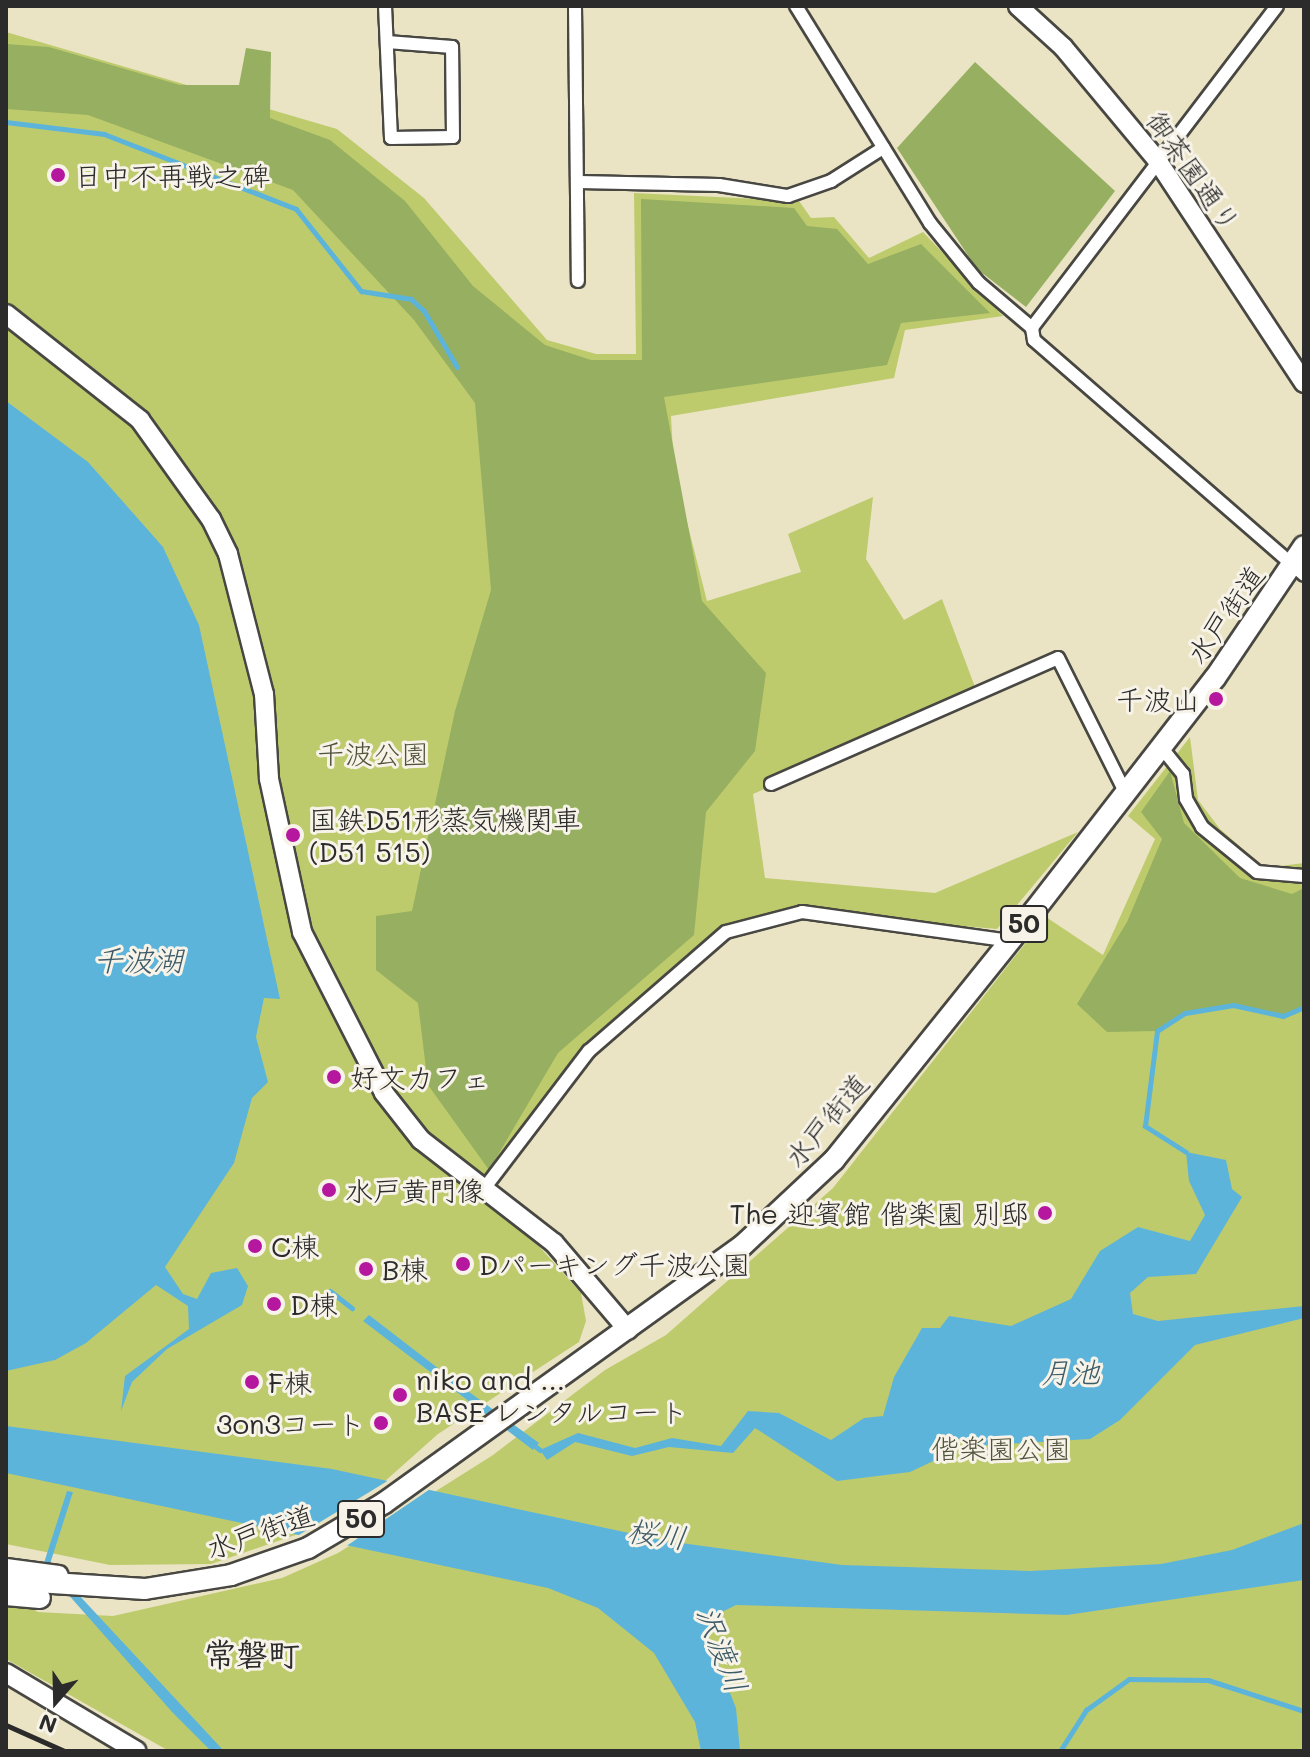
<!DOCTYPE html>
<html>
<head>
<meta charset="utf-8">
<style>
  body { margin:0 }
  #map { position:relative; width:1310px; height:1757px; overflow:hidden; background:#eae4c5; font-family:Mali,"Klee One",sans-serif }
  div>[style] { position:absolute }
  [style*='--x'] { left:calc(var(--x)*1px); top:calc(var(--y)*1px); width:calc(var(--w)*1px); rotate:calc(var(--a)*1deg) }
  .green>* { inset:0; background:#becb6d }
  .forest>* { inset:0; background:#96af60 }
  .water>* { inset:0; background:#5db4da }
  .pier>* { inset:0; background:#eae4c5 }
  .stream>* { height:5px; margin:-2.5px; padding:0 2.5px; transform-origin:2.5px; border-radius:2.5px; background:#5db4da }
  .roads { filter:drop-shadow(2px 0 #484742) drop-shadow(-2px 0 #484742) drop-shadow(0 2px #484742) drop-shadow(0 -2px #484742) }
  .street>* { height:12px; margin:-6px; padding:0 6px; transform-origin:6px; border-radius:6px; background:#fff }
  .secondary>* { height:18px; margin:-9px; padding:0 9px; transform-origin:9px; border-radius:9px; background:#fff }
  .primary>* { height:20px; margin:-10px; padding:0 10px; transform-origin:10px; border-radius:10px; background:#fff }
  .rail>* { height:5px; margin:-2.5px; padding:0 2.5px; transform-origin:2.5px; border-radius:2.5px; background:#2b2b2b }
  .dots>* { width:22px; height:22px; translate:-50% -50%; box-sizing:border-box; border:4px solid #f7f3e8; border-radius:50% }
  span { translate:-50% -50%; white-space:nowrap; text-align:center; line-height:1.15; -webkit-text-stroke:6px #f7f3e8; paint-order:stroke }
  .shield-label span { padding:2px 6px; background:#f7f3e8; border:2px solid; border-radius:6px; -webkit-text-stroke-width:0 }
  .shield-label { font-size:26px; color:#2b2b2b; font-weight:700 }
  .street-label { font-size:28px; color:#2b2b2b }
  .poi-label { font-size:28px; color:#2b2b2b }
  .left { translate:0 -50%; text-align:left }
  .right { translate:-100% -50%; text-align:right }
  .park-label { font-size:28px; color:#50533c }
  .water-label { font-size:30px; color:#3c5b68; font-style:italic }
  .quarter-label { font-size:32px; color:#2b2b2b; font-weight:700 }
  .frame { position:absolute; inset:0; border:8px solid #2b2b2b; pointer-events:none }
  .north { position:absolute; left:16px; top:1661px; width:80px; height:80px; -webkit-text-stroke:6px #f7f3e8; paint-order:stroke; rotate:200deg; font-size:22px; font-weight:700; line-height:32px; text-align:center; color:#2b2b2b }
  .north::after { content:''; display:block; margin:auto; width:28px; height:36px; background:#2b2b2b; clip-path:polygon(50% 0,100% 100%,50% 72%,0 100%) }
</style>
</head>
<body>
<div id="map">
  <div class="green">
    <i style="clip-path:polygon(6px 32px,337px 129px,424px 198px,547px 340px,596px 354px,636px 354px,634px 193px,799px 201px,811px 218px,834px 217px,869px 258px,923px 232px,1003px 316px,905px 330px,894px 378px,671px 416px,674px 471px,707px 601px,801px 572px,788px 534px,873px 497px,866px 559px,904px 620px,942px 599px,978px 695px,753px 794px,765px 878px,935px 893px,1078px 832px,997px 929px,802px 912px,726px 932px,589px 1051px,471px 1190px,529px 1235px,581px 1293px,586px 1321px,579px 1342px,438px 1434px,365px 1499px,310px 1530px,211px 1564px,110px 1565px,6px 1544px)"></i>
    <i style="clip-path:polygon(1190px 737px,1198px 800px,1220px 829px,1265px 868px,1304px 863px,1304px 1751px,169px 1751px,6px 1659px,6px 1593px,38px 1612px,113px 1616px,282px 1578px,338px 1553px,493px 1455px,605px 1370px,666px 1335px,833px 1188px,1046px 917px,1103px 955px,1155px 839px,1128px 816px)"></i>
  </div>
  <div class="forest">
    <i style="clip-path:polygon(6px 44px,49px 47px,180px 85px,239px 85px,246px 48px,271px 52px,270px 118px,330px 140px,405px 201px,473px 286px,545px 345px,591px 360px,642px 360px,641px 199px,794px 208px,807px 226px,837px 229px,868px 264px,921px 244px,990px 313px,901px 323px,887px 365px,664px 397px,702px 601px,766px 673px,755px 751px,706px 812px,694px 935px,558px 1053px,489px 1170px,428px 1085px,418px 1003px,376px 970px,376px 916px,412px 911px,455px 711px,491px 590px,475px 403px,414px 320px,293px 190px,88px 115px,6px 109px)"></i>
    <i style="clip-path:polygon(975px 62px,1115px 191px,1026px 307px,977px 269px,897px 148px)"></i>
    <i style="clip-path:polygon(1170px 771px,1184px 823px,1240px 878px,1292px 894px,1304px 888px,1304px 1007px,1283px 1016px,1233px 1005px,1185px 1013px,1157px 1031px,1107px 1032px,1077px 1004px,1127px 922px,1162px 839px,1141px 812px)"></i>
  </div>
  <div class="water">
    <i style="clip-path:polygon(6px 401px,88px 462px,163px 547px,199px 625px,280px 999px,264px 998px,256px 1037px,268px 1082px,252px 1098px,234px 1163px,165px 1267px,183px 1294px,197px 1299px,211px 1273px,237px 1268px,248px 1286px,242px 1305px,167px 1349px,132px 1382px,121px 1411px,125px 1376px,189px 1329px,188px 1306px,156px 1285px,86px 1343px,55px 1360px,6px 1371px)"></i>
    <i style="clip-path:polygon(1186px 1152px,1226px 1160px,1232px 1189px,1242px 1197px,1196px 1274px,1148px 1277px,1130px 1293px,1133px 1314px,1158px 1321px,1304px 1306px,1304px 1318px,1195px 1345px,1120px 1420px,1090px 1439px,972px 1446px,960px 1438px,945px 1446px,944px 1456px,910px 1472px,837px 1481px,755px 1428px,733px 1453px,669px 1447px,632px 1456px,575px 1442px,547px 1460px,540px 1450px,578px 1433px,635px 1448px,672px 1438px,721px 1446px,748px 1411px,779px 1413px,831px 1440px,864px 1418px,883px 1416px,894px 1377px,922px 1328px,940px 1328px,949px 1316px,1011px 1326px,1071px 1299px,1100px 1251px,1138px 1227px,1190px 1241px,1205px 1215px,1189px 1181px)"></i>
    <i style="clip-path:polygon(369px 1315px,465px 1389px,539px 1443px,533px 1450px,363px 1321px)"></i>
    <i style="clip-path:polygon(6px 1426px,332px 1469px,666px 1541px,842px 1565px,1030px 1571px,1161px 1564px,1232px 1550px,1304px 1523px,1304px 1580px,1067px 1615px,736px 1605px,716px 1615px,707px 1635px,736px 1708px,740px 1751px,701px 1751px,695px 1722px,654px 1653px,598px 1608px,548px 1588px,6px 1473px)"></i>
    <i style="clip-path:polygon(67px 1491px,73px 1492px,50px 1564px,224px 1751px,211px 1751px,173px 1713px,43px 1566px)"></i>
  </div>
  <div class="pier">
    <i style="clip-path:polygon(394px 1477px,436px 1485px,342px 1549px,294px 1538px)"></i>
  </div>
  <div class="stream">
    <i style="--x:6;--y:122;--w:99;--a:7"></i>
    <i style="--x:104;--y:134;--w:206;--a:21.3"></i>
    <i style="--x:296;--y:209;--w:105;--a:51.6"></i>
    <i style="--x:361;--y:291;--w:51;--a:9.1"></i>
    <i style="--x:411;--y:299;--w:18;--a:43"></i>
    <i style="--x:424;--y:311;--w:65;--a:59.5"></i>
    <i style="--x:1186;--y:1152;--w:49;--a:-147.6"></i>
    <i style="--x:1145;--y:1126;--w:96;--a:-82.8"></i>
    <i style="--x:1157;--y:1031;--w:33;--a:-33"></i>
    <i style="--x:1185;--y:1013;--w:49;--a:-9.5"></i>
    <i style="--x:1233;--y:1005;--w:51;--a:12.4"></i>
    <i style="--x:1283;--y:1016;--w:23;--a:-23"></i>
    <i style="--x:330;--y:1291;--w:28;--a:38"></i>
    <i style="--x:536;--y:1447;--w:5;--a:37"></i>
    <i style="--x:1060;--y:1751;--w:49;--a:-57.6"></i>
    <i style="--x:1086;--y:1710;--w:53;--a:-35.8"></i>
    <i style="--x:1129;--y:1679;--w:79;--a:0.7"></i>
    <i style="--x:1208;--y:1680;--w:101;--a:17.9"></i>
  </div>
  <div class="roads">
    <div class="street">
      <i style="--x:385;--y:6;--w:132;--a:87.4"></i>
      <i style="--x:391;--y:138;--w:62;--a:-0.9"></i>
      <i style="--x:453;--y:137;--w:90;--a:-90.6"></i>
      <i style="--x:452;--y:47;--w:65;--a:-175.6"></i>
      <i style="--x:575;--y:6;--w:275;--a:89.4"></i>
      <i style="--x:796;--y:6;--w:255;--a:58.3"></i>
      <i style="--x:930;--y:223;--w:77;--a:50.8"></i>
      <i style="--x:979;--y:283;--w:70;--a:40.3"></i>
      <i style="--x:1277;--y:6;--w:405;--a:127.3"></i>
      <i style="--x:1032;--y:328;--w:12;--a:81"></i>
      <i style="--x:1034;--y:340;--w:358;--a:41"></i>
      <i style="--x:579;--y:182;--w:140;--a:1.2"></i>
      <i style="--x:719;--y:185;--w:70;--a:9.1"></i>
      <i style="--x:788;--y:196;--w:46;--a:-19.2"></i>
      <i style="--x:831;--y:181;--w:62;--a:-32.4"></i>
      <i style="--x:1161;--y:747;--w:35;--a:51"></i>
      <i style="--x:1183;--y:774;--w:25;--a:83"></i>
      <i style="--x:1186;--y:799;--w:32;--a:60"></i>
      <i style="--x:1202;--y:827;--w:71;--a:39.3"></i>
      <i style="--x:1257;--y:872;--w:47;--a:4.9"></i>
      <i style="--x:771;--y:784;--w:313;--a:-23.7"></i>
      <i style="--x:1058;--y:658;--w:152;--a:63.4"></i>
      <i style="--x:486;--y:1186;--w:170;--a:-52.7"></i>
      <i style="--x:589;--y:1051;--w:181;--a:-41"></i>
      <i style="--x:726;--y:932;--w:79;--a:-14.7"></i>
      <i style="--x:802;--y:912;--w:210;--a:7.9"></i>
    </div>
    <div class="secondary">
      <i style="--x:1018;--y:6;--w:61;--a:42.3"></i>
      <i style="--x:1063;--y:47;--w:147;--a:50.2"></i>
      <i style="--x:1157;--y:160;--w:267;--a:56.6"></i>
      <i style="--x:6;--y:314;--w:171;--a:38.3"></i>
      <i style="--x:140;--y:420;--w:122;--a:54.4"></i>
      <i style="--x:211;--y:519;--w:39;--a:64"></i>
      <i style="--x:228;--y:554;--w:145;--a:75.6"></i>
      <i style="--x:264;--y:694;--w:85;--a:86.6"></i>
      <i style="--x:269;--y:779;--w:157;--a:77.8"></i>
      <i style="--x:302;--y:932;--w:181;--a:63"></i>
      <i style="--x:384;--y:1093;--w:60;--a:51.8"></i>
      <i style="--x:421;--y:1140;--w:168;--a:37.8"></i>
      <i style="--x:554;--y:1243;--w:114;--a:49.6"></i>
      <i style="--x:6;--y:1568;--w:53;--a:7.5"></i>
      <i style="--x:6;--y:1673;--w:152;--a:30.8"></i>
    </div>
    <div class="primary">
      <i style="--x:6;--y:1580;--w:139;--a:3.7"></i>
      <i style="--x:145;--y:1589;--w:87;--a:-9.2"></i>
      <i style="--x:231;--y:1575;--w:82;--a:-19.3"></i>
      <i style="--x:308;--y:1548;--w:88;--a:-30.6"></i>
      <i style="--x:384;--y:1503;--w:441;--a:-35.7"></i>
      <i style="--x:742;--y:1246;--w:126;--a:-43.1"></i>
      <i style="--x:834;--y:1160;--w:319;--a:-51.2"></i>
      <i style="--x:1034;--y:911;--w:295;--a:-52.2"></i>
      <i style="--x:1215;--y:678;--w:159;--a:-56"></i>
      <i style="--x:6;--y:1595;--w:34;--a:5"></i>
    </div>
  </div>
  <div class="rail">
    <i style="--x:6;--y:1725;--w:64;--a:24.1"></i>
  </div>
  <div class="dots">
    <i style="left:58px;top:175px;background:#b5179e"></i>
    <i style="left:1216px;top:699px;background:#b5179e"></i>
    <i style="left:293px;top:835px;background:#b5179e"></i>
    <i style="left:334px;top:1077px;background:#b5179e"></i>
    <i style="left:329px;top:1190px;background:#b5179e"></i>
    <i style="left:1045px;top:1213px;background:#b5179e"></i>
    <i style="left:255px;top:1246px;background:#b5179e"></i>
    <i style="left:463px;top:1264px;background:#b5179e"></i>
    <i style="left:366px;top:1269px;background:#b5179e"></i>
    <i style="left:274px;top:1304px;background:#b5179e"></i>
    <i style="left:252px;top:1382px;background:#b5179e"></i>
    <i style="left:400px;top:1395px;background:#b5179e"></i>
    <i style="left:381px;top:1423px;background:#b5179e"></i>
  </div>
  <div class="shield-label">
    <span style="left:1024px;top:924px">50</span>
    <span style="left:361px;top:1519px">50</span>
  </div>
  <div class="street-label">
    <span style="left:1194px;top:171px;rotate:55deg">御茶園通り</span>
    <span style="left:1225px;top:614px;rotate:-55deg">水戸街道</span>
    <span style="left:826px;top:1120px;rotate:-50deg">水戸街道</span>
    <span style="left:260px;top:1531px;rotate:-19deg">水戸街道</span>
  </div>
  <div class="poi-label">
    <span class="left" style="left:74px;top:175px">日中不再戦之碑</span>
    <span class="right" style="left:1200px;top:699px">千波山</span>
    <span class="left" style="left:309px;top:835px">国鉄D51形蒸気機関車<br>(D51 515)</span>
    <span class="left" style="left:350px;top:1077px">好文カフェ</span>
    <span class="left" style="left:345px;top:1190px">水戸黄門像</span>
    <span class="right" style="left:1029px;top:1213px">The 迎賓館 偕楽園 別邸</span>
    <span class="left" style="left:271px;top:1246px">C棟</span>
    <span class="left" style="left:479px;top:1264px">Dパーキング千波公園</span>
    <span class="left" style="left:382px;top:1269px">B棟</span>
    <span class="left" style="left:290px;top:1304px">D棟</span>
    <span class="left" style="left:416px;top:1395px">niko and ...<br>BASE レンタルコート</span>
    <span class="left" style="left:268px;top:1382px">F棟</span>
    <span class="right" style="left:365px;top:1423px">3on3コート</span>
  </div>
  <div class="park-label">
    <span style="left:373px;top:753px">千波公園</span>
    <span style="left:1001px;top:1448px">偕楽園公園</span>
  </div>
  <div class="water-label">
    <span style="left:138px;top:959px">千波湖</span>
    <span style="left:1070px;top:1371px">月池</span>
    <span style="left:657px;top:1533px;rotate:8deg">桜川</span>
    <span style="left:723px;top:1649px;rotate:69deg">沢渡川</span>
  </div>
  <div class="quarter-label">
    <span style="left:252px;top:1653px">常磐町</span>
  </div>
  <div class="frame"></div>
  <div class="north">N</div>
</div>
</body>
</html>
